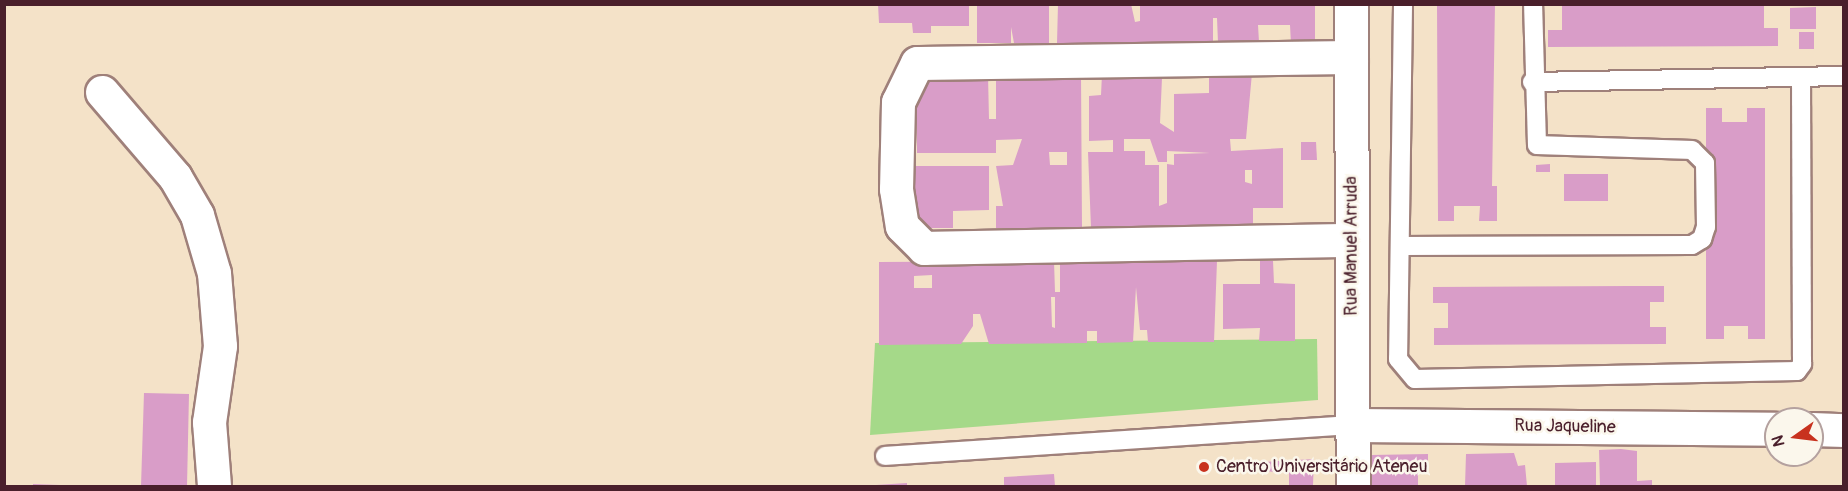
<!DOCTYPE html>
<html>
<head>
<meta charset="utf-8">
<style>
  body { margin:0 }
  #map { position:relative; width:1848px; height:491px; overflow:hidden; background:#f4e2c8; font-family:Pangolin,sans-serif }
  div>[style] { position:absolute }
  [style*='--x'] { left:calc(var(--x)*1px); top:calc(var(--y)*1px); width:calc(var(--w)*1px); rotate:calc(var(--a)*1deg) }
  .green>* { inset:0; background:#a5d989 }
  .building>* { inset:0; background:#d99dc8 }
  .roads { filter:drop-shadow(2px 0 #9f807a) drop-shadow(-2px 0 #9f807a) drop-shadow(0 2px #9f807a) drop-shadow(0 -2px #9f807a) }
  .lane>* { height:18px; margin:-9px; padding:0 9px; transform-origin:9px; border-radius:9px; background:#fff }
  .street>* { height:33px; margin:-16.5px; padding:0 16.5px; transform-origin:16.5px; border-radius:16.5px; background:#fff }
  .dots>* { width:16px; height:16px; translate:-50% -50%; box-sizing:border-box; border:3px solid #fbf7ec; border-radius:50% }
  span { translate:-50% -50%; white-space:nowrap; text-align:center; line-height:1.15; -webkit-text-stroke:5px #fbf7ec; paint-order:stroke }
  .street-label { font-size:18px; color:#4a1f2b }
  .poi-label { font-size:18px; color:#4a1f2b }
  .left { translate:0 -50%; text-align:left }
  .frame { position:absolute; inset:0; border:6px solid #4a1f2b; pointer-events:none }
  .north { position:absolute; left:1764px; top:407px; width:60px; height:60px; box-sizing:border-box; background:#fbf7ec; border:2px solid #b4a19f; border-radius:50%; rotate:256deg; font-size:16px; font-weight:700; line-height:24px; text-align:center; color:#4a1f2b }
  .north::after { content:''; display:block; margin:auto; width:21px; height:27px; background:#c8321e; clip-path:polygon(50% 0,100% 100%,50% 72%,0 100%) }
</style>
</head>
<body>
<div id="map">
  <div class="green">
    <i style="clip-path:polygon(1317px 339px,1318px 400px,870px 435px,875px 343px)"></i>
  </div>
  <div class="building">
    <i style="clip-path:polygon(878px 4px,969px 4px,969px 26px,931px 26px,931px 33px,913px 33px,912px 23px,879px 23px)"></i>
    <i style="clip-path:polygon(977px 4px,1049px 4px,1049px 43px,1014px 43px,1011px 27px,1011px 43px,977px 43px)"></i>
    <i style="clip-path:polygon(1058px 4px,1131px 4px,1135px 22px,1140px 21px,1140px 4px,1315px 4px,1315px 45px,1291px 44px,1290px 25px,1258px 25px,1259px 42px,1218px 43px,1217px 18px,1213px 18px,1213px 43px,1057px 43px)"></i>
    <i style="clip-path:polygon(1437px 4px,1495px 4px,1492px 186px,1497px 186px,1497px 221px,1479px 221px,1480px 206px,1454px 206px,1454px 221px,1438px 221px)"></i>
    <i style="clip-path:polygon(1562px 4px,1764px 4px,1764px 28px,1778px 28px,1778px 46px,1548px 47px,1548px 30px,1562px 30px)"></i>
    <i style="clip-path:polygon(1816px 7px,1816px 29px,1790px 29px,1790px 8px)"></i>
    <i style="clip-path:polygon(1799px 32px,1814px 32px,1814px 49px,1799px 49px)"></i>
    <i style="clip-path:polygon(evenodd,1209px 73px,1252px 73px,1246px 139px,1230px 139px,1231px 151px,1283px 148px,1283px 208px,1253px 208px,1253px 229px,1091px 228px,1088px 152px,1113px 152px,1113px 140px,1089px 141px,1089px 96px,1101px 95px,1102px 74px,1162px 78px,1160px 123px,1174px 132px,1174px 94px,1209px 93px,1209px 73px,1124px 139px,1150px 139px,1158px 162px,1167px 162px,1167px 151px,1210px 153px,1174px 154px,1174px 165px,1167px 164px,1167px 203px,1159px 206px,1159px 165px,1145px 165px,1145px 151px,1124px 151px,1124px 139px,1209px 73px,1245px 170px,1252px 170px,1252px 184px,1245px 182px,1245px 170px)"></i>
    <i style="clip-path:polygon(evenodd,1081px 74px,1082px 228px,996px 228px,996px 206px,1003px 206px,996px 166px,1013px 165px,1022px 139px,996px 140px,996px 153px,917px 153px,916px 76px,988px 75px,989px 119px,996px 119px,996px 75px,1081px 74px,1049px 152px,1067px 152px,1067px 165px,1050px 165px,1049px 152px)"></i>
    <i style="clip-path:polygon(1706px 108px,1722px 108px,1722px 122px,1747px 122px,1747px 108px,1765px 108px,1765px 339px,1748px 339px,1748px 326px,1724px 326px,1724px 339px,1706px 339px)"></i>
    <i style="clip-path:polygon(1301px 142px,1316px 142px,1317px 160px,1301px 160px)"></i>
    <i style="clip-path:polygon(1550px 164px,1550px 172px,1536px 172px,1536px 165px)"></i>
    <i style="clip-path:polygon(910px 166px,989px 166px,989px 210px,953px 211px,953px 228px,910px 228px)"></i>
    <i style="clip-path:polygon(1564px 174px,1608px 174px,1608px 201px,1564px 201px)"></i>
    <i style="clip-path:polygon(evenodd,1054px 261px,1055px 292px,1060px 292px,1060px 264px,1217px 261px,1214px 342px,1148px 342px,1147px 330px,1140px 330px,1136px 287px,1133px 342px,1097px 343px,1097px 331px,1087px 331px,1087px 343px,989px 344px,980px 314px,973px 314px,973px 326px,961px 344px,879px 345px,879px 262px,1054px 261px,932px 275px,932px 288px,914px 288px,914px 276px,932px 275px,1054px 261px,1051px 297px,1055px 297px,1055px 328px,1052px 327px,1051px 297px)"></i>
    <i style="clip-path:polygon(1260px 261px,1273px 261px,1274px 283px,1295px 284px,1295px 341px,1259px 341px,1260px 328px,1223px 329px,1223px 284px,1260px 284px)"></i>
    <i style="clip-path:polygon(1631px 286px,1664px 286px,1664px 302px,1650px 302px,1650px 327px,1666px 327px,1666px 344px,1434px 345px,1434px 328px,1448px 328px,1448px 303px,1433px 303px,1433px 287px)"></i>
    <i style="clip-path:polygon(144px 393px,189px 394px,187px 486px,141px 486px)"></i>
    <i style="clip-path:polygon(1621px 449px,1637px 451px,1637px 481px,1652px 480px,1652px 486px,1600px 486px,1599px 450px)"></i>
    <i style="clip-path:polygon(1514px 453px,1518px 466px,1525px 465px,1527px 486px,1465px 486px,1466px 454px)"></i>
    <i style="clip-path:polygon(1428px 454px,1428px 467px,1418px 468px,1418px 486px,1369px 486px,1371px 455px)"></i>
    <i style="clip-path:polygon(1314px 459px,1313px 485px,1289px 485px,1289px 471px,1261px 472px,1261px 462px)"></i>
    <i style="clip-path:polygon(1596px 462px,1596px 486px,1555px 486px,1555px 463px)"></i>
    <i style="clip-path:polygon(1054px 474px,1055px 486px,1004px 486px,1004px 477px)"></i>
    <i style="clip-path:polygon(907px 483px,907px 486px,876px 486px,876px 485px)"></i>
    <i style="clip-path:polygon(33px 484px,60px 485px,60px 486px,33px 486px)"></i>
  </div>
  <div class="roads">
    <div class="lane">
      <i style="--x:1403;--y:6;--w:353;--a:90.8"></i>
      <i style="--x:1398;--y:359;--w:26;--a:50"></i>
      <i style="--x:1415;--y:379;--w:382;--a:-1.2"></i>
      <i style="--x:1797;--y:371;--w:9;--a:-54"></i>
      <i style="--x:1802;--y:364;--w:287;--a:-90.2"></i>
      <i style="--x:1532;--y:82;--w:312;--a:-1.1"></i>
      <i style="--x:1400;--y:246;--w:292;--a:-0.2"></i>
      <i style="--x:1692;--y:245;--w:12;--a:-31"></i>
      <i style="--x:1702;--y:239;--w:13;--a:-72"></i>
      <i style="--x:1706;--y:227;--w:64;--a:-90.9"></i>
      <i style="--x:1705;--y:163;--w:18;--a:-135"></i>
      <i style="--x:1692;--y:150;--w:155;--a:-178.2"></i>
      <i style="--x:1537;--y:145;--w:141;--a:-91.6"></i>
      <i style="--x:885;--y:456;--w:470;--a:-3.8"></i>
    </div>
    <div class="street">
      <i style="--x:1351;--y:4;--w:482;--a:89.8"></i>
      <i style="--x:1351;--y:57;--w:434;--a:179.2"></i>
      <i style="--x:917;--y:63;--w:43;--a:116"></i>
      <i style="--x:898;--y:102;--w:87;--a:91.3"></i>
      <i style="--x:896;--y:189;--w:37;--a:81"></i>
      <i style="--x:902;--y:226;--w:31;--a:45"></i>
      <i style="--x:924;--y:248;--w:428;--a:-1.1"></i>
      <i style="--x:102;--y:92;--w:112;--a:49.3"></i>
      <i style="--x:175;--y:177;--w:44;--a:59.9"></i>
      <i style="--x:197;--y:215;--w:60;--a:73.7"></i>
      <i style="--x:214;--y:273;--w:73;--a:85.3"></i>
      <i style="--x:220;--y:346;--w:77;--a:98.2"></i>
      <i style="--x:209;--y:422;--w:64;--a:85.5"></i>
      <i style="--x:1354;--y:425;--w:422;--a:0.5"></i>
      <i style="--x:1812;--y:429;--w:32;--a:2"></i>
    </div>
  </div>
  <div class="dots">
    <i style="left:1204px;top:467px;background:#c8321e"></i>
  </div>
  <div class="street-label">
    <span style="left:1352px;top:246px;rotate:-90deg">Rua Manuel Arruda</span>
    <span style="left:1565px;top:427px;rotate:1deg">Rua Jaqueline</span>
  </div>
  <div class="poi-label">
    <span class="left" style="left:1216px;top:467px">Centro Universitário Ateneu</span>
  </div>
  <div class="frame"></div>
  <div class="north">N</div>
</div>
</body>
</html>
